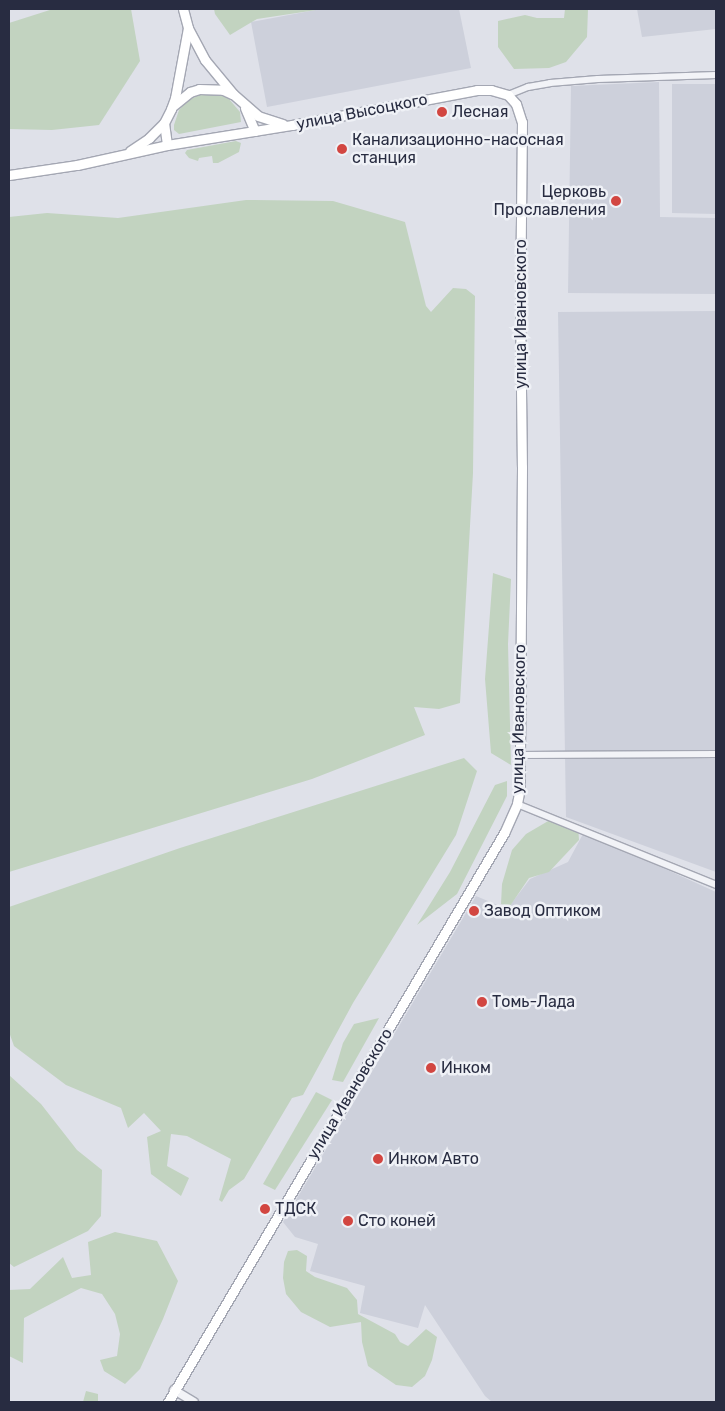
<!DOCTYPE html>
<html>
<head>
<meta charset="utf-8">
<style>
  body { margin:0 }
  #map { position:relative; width:725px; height:1411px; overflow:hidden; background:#dfe1e9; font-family:Rubik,sans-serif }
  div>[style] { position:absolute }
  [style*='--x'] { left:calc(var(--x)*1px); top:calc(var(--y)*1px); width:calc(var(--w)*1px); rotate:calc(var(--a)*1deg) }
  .built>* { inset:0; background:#cdd0db }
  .green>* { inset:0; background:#c2d3c0 }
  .roads { filter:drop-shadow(1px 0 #a4a7b3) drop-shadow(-1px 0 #a4a7b3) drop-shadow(0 1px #a4a7b3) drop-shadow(0 -1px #a4a7b3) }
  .minor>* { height:6px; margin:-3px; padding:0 3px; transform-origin:3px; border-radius:3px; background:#f2f3f7 }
  .tertiary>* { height:8px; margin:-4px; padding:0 4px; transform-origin:4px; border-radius:4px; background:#f2f3f7 }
  .secondary>* { height:9px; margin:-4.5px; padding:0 4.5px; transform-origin:4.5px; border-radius:4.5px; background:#fff }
  .dots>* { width:14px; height:14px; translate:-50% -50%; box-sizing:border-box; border:2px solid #eff1f6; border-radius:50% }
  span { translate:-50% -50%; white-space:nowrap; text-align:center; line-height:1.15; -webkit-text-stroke:5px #eff1f6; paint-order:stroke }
  .street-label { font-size:16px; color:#282c41 }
  .poi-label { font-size:16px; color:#282c41 }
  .left { translate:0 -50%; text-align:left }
  .right { translate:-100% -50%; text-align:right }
  .frame { position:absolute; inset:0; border:10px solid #282c41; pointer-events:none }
</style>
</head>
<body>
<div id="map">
  <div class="built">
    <i style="clip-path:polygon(321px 9px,459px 9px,471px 68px,267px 107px,251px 22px)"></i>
    <i style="clip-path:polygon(637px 9px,716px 9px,716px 29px,642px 37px)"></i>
    <i style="clip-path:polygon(659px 82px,660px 217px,716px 218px,716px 294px,568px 293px,571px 86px)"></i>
    <i style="clip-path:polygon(672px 84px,716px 84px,716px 214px,672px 213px)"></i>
    <i style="clip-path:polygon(716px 311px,716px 872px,566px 817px,558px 312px)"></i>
    <i style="clip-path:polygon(584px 832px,716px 892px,716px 1402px,492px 1402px,485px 1396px,425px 1305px,418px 1328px,360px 1313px,365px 1286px,310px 1271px,318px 1244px,295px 1237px,283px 1222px,476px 896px,507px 909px,530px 879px,568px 862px)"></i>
  </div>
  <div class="green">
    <i style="clip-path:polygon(53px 9px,131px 9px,140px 61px,99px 125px,52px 130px,9px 129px,9px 23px)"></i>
    <i style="clip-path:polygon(214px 9px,323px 9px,257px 19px,230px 35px,215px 14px)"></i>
    <i style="clip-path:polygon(565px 9px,588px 9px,587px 37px,566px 62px,549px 68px,514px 69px,498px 47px,498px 21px,525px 15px,537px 18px,564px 18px)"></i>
    <i style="clip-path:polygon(202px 94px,220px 95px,229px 99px,240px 112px,241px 122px,179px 134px,174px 130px,174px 125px,179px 110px,188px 100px)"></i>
    <i style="clip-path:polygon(236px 141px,241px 143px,239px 152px,218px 163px,213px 163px,212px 156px,199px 158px,198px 161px,189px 158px,185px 153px,187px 150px)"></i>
    <i style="clip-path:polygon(246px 200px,333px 201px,405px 222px,426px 306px,431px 312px,453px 288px,466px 289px,475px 296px,473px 473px,460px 703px,439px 709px,414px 707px,425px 735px,312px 779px,9px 872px,9px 217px,47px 213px,118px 218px)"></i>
    <i style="clip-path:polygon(493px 573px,511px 579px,508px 644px,511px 765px,491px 753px,485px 679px)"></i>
    <i style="clip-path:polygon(464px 758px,477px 771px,456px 835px,353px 1003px,303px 1095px,292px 1098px,244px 1179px,229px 1190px,222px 1202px,219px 1200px,231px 1159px,187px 1136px,171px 1134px,167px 1166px,189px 1178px,181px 1196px,151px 1174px,147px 1137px,161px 1131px,144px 1113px,128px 1128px,121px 1108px,66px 1085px,14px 1046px,9px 1032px,9px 907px,180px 848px)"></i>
    <i style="clip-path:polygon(507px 781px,507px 796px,457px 894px,417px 925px,450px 872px,495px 785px)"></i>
    <i style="clip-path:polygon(555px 817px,578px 826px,579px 840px,549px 872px,529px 878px,510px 906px,501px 904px,502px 884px,512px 850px,526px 834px)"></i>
    <i style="clip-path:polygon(379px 1018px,343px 1082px,332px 1080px,343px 1043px,354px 1024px)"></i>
    <i style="clip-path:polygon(9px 1075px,41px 1104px,77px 1150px,102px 1170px,101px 1216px,88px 1231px,14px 1267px,9px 1263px)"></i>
    <i style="clip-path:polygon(316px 1092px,332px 1100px,275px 1190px,263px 1184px)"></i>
    <i style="clip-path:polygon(115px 1232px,157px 1241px,178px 1281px,163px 1319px,140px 1369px,125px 1384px,104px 1371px,100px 1360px,117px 1356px,120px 1334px,115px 1314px,102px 1294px,81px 1288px,24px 1318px,23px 1363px,9px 1356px,9px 1290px,30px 1289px,63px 1257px,72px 1278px,91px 1275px,88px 1242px)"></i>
    <i style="clip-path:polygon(297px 1250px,307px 1256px,306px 1271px,315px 1277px,347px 1288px,357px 1300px,358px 1314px,395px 1334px,400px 1342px,408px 1346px,426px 1329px,437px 1337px,432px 1360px,425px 1376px,412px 1387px,396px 1385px,368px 1366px,362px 1342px,361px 1322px,330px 1327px,301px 1312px,286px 1294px,283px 1278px,284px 1262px,288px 1251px)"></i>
    <i style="clip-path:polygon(86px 1391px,98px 1394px,98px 1402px,83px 1402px)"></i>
  </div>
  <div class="roads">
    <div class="minor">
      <i style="--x:508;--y:95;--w:22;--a:-22"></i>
      <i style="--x:528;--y:87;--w:22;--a:-10"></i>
      <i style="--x:550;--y:83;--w:48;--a:-4.8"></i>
      <i style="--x:598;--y:79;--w:118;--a:-1.9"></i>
      <i style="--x:520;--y:755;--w:196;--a:-0.3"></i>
      <i style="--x:517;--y:804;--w:215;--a:22.1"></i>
    </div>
    <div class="tertiary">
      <i style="--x:174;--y:1390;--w:23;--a:31"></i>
    </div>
    <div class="secondary">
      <i style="--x:183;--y:9;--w:20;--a:75"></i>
      <i style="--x:188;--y:28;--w:36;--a:62"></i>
      <i style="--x:205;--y:60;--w:44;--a:50.5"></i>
      <i style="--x:233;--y:94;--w:33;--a:41"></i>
      <i style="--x:258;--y:116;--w:26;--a:18"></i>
      <i style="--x:174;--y:105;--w:21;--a:-39"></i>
      <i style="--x:190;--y:92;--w:9;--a:-18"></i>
      <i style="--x:199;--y:89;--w:24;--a:2"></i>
      <i style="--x:223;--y:90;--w:10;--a:24"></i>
      <i style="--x:245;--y:108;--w:25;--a:67"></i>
      <i style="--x:164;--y:123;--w:22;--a:82"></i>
      <i style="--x:130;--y:151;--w:23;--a:-34"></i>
      <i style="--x:149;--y:138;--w:21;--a:-45"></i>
      <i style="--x:164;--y:123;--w:16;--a:-63"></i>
      <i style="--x:171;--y:109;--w:12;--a:-70"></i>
      <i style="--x:175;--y:98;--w:71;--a:-79.5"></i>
      <i style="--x:9;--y:175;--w:69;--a:-8.4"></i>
      <i style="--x:77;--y:165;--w:92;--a:-12.5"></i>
      <i style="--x:167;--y:145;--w:127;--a:-9.1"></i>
      <i style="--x:292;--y:125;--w:188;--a:-10.7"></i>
      <i style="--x:477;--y:90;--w:14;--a:0"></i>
      <i style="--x:491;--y:90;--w:18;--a:16"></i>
      <i style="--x:508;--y:95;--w:12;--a:48"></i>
      <i style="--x:516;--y:104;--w:19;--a:72"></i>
      <i style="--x:522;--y:122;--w:185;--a:90.6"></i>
      <i style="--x:520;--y:307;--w:160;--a:89.3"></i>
      <i style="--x:522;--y:467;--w:288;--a:90.4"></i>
      <i style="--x:520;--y:755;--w:33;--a:90"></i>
      <i style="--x:520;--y:788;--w:16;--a:101"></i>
      <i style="--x:517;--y:804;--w:32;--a:114"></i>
      <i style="--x:504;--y:833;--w:661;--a:120.56"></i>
    </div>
  </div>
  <div class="dots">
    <i style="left:442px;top:112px;background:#d24641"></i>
    <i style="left:342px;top:149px;background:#d24641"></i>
    <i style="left:616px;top:201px;background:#d24641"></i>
    <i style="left:474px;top:911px;background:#d24641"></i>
    <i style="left:482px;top:1002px;background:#d24641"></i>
    <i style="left:431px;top:1068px;background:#d24641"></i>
    <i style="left:378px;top:1159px;background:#d24641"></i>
    <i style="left:265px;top:1209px;background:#d24641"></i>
    <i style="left:348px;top:1221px;background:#d24641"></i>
  </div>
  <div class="street-label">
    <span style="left:362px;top:112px;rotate:-11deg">улица Высоцкого</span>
    <span style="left:521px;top:314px;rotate:-90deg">улица Ивановского</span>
    <span style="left:519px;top:719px;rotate:-89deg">улица Ивановского</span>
    <span style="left:350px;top:1094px;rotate:-59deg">улица Ивановского</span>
  </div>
  <div class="poi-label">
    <span class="left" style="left:452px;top:112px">Лесная</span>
    <span class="left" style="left:352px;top:149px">Канализационно-насосная<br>станция</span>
    <span class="right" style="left:606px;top:201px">Церковь<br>Прославления</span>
    <span class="left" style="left:484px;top:911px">Завод Оптиком</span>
    <span class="left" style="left:492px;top:1002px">Томь-Лада</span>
    <span class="left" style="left:441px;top:1068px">Инком</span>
    <span class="left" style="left:388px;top:1159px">Инком Авто</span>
    <span class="left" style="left:275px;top:1209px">ТДСК</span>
    <span class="left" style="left:358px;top:1221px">Сто коней</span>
  </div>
  <div class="frame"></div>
</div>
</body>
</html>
